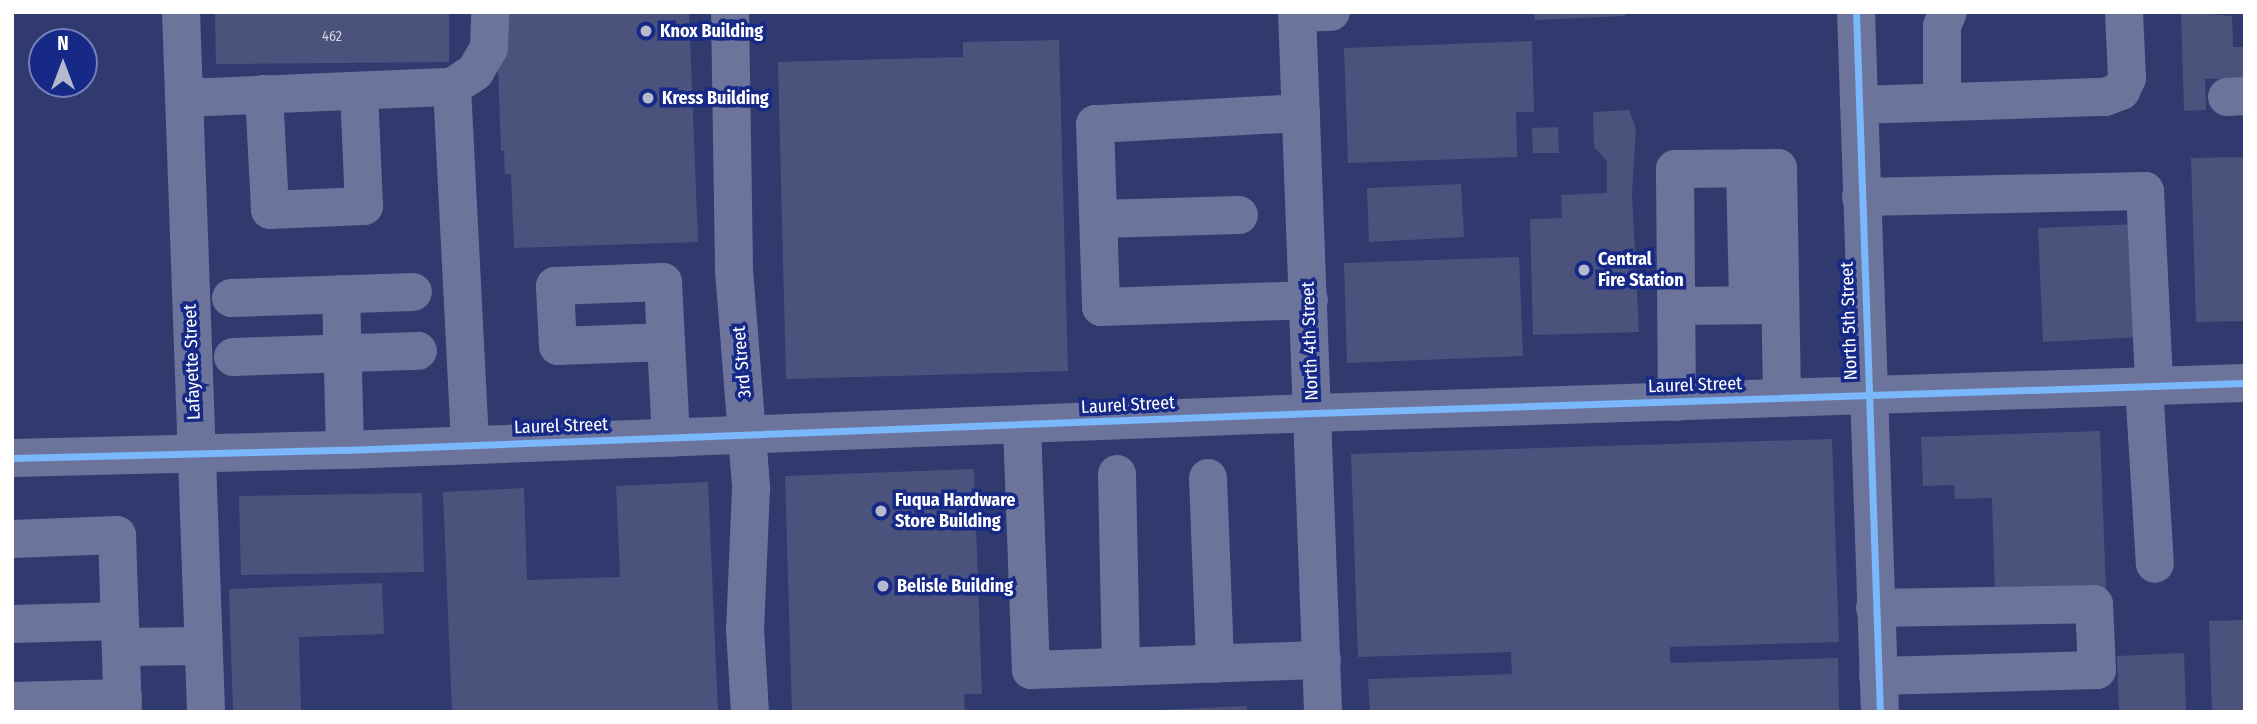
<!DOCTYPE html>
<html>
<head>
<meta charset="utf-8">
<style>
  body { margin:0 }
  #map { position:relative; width:2257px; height:724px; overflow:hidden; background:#303a6e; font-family:"Fira Sans Condensed",sans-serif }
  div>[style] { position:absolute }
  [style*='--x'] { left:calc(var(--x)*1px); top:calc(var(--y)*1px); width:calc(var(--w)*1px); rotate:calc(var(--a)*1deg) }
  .building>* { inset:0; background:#4b537d }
  .minor>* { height:38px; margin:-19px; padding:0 19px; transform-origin:19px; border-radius:19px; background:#6c749c }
  .cycleway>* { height:7px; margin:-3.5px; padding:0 3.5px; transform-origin:3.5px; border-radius:3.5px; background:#7ab7fb }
  .dots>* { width:19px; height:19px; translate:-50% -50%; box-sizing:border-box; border:4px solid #172987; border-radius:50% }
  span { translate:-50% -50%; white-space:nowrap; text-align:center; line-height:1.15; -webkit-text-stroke:7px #172987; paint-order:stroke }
  .number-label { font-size:14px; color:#d2d4de }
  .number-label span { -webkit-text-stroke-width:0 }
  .poi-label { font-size:18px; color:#fff; font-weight:700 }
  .left { translate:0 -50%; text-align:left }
  .street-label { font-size:18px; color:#fff }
  .frame { position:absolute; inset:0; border:14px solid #fff; pointer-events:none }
  .north { position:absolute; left:28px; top:28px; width:70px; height:70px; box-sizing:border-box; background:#172987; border:2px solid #747fb7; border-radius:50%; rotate:0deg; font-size:19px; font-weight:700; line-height:28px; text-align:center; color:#fff }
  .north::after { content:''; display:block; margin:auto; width:24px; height:32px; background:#b7bacc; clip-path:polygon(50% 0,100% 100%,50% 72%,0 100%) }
</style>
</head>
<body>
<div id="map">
  <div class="building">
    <i style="clip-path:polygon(215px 12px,449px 12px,449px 62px,216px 64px)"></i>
    <i style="clip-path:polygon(496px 12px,689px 12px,698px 242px,514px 248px,511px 174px,505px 175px,504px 151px,501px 151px)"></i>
    <i style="clip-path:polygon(1534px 12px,1625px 12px,1625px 16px,1535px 20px)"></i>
    <i style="clip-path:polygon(2181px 12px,2232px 16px,2233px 47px,2245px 47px,2245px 78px,2205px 79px,2206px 110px,2184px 111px)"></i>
    <i style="clip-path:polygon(1059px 40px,1068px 371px,786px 379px,778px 62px,963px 57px,963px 42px)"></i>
    <i style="clip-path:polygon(1532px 41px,1534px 112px,1516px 112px,1517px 157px,1348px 163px,1344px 48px)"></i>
    <i style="clip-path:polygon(1629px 110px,1636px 129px,1632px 192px,1639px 332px,1533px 335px,1530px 219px,1562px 218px,1561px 195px,1607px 193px,1607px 161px,1594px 147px,1593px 112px)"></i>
    <i style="clip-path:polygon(1558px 127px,1559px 153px,1533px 153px,1532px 128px)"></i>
    <i style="clip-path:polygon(2245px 157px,2245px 321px,2196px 322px,2191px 158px)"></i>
    <i style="clip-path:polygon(1461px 184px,1464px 237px,1369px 242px,1367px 188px)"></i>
    <i style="clip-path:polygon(2137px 224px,2142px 337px,2043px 342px,2038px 228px)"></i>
    <i style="clip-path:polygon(1519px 257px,1523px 356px,1347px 363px,1344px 263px)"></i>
    <i style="clip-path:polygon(2100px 431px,2106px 592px,1995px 596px,1992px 498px,1955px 499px,1954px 485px,1923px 486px,1921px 437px)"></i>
    <i style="clip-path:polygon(1832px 439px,1839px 642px,1670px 647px,1670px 663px,1838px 658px,1839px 712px,1370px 712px,1368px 679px,1512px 674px,1511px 652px,1358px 657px,1351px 454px)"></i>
    <i style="clip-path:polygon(974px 469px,982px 694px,964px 694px,965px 712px,792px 712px,785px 476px)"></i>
    <i style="clip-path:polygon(708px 482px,718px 712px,452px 712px,443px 492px,524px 488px,527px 580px,620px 577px,616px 486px)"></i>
    <i style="clip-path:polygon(422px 493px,424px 572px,241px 575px,239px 496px)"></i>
    <i style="clip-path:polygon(382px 583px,384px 634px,299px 637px,301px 712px,233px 712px,229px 589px)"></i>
    <i style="clip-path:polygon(2245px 620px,2245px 712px,2212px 712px,2209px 621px)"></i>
    <i style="clip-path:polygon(2184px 653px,2186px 712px,2119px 712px,2117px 656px)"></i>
    <i style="clip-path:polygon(1247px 706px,1247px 712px,1159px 712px,1159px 710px)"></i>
  </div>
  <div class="minor">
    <i style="--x:181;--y:12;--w:700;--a:87.95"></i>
    <i style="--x:730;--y:12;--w:258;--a:89.1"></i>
    <i style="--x:734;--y:270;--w:219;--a:85.5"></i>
    <i style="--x:751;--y:488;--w:141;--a:92.4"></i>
    <i style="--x:745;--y:629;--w:83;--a:86.6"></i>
    <i style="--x:1297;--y:12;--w:700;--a:87.87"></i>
    <i style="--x:1856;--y:12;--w:700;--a:88.04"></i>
    <i style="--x:1298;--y:13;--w:33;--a:-2"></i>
    <i style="--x:452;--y:87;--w:358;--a:87.1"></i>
    <i style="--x:264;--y:94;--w:116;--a:87"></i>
    <i style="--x:270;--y:210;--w:94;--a:-2.4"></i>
    <i style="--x:364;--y:206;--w:115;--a:-92.5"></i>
    <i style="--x:2227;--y:97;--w:18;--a:-3"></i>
    <i style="--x:184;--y:98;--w:268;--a:-2.4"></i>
    <i style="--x:452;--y:87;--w:27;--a:-33"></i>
    <i style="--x:475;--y:72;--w:28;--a:-60"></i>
    <i style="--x:489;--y:48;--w:36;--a:-88"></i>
    <i style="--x:1942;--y:102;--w:76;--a:-90"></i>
    <i style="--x:1942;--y:26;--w:15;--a:-67"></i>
    <i style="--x:1859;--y:105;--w:246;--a:-1.9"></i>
    <i style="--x:2105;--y:97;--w:17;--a:-21"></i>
    <i style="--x:2121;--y:91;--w:14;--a:-65"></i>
    <i style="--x:2127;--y:78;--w:66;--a:-92.6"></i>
    <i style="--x:1301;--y:113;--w:206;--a:176.9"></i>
    <i style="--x:1095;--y:124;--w:183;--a:88.1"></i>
    <i style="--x:1101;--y:307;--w:208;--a:-1.9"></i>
    <i style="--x:1745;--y:168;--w:137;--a:88.7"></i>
    <i style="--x:1861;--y:197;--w:284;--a:-1.2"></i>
    <i style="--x:2145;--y:191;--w:194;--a:87.3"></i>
    <i style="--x:1099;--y:219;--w:140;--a:-1.6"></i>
    <i style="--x:341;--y:294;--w:156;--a:88.5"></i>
    <i style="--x:231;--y:298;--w:182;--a:-1.9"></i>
    <i style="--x:1677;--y:306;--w:95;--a:-0.6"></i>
    <i style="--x:666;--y:342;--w:108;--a:177.9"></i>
    <i style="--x:558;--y:346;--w:60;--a:-92.9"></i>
    <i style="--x:555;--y:286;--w:108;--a:-2.1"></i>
    <i style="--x:663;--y:282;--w:60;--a:87.1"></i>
    <i style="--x:666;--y:342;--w:96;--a:87"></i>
    <i style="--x:233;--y:357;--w:185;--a:-1.9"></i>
    <i style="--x:2144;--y:386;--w:178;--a:86.5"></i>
    <i style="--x:1677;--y:402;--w:233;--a:-90.5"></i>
    <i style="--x:1675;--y:169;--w:103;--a:-0.6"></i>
    <i style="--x:1778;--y:168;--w:230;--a:89"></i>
    <i style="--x:1022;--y:426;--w:244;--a:87.9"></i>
    <i style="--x:1031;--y:670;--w:291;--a:-2"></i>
    <i style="--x:12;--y:458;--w:333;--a:-1.4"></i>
    <i style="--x:345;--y:450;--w:969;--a:-2.19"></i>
    <i style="--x:1313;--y:413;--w:932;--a:-1.84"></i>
    <i style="--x:1117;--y:474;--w:193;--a:88.8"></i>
    <i style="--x:1208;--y:478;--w:186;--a:87.8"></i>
    <i style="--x:12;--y:539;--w:105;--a:-2.2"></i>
    <i style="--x:117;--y:535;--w:177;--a:88.1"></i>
    <i style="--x:1875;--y:608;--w:219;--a:-1"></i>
    <i style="--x:2094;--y:604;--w:66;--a:87.4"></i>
    <i style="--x:2097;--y:670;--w:219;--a:178.4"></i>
    <i style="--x:12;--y:624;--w:108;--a:-1.6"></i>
    <i style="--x:121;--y:647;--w:82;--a:-0.7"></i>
    <i style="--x:12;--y:701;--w:111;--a:-1.5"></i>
  </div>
  <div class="cycleway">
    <i style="--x:1856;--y:12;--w:700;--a:88.04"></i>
    <i style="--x:12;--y:458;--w:333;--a:-1.4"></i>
    <i style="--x:345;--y:450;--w:969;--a:-2.19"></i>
    <i style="--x:1313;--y:413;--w:932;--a:-1.84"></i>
  </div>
  <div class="dots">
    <i style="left:646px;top:31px;background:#b7bacc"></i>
    <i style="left:648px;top:98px;background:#b7bacc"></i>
    <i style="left:1584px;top:270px;background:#b7bacc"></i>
    <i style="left:881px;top:511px;background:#b7bacc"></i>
    <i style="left:883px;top:586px;background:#b7bacc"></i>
  </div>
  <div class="number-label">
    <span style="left:332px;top:37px">462</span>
  </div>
  <div class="poi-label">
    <span class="left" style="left:660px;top:31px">Knox Building</span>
    <span class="left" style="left:662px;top:98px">Kress Building</span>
    <span class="left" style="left:1598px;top:270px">Central<br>Fire Station</span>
    <span class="left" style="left:895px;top:511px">Fuqua Hardware<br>Store Building</span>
    <span class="left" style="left:897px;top:586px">Belisle Building</span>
  </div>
  <div class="street-label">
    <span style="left:1849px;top:321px;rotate:-92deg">North 5th Street</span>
    <span style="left:1310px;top:341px;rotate:-92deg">North 4th Street</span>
    <span style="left:192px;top:362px;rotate:-92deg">Lafayette Street</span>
    <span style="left:742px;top:362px;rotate:-95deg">3rd Street</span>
    <span style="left:1695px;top:385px;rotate:-2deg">Laurel Street</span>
    <span style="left:1128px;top:405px;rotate:-3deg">Laurel Street</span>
    <span style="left:561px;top:426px;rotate:-2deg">Laurel Street</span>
  </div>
  <div class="frame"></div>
  <div class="north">N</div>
</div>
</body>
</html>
